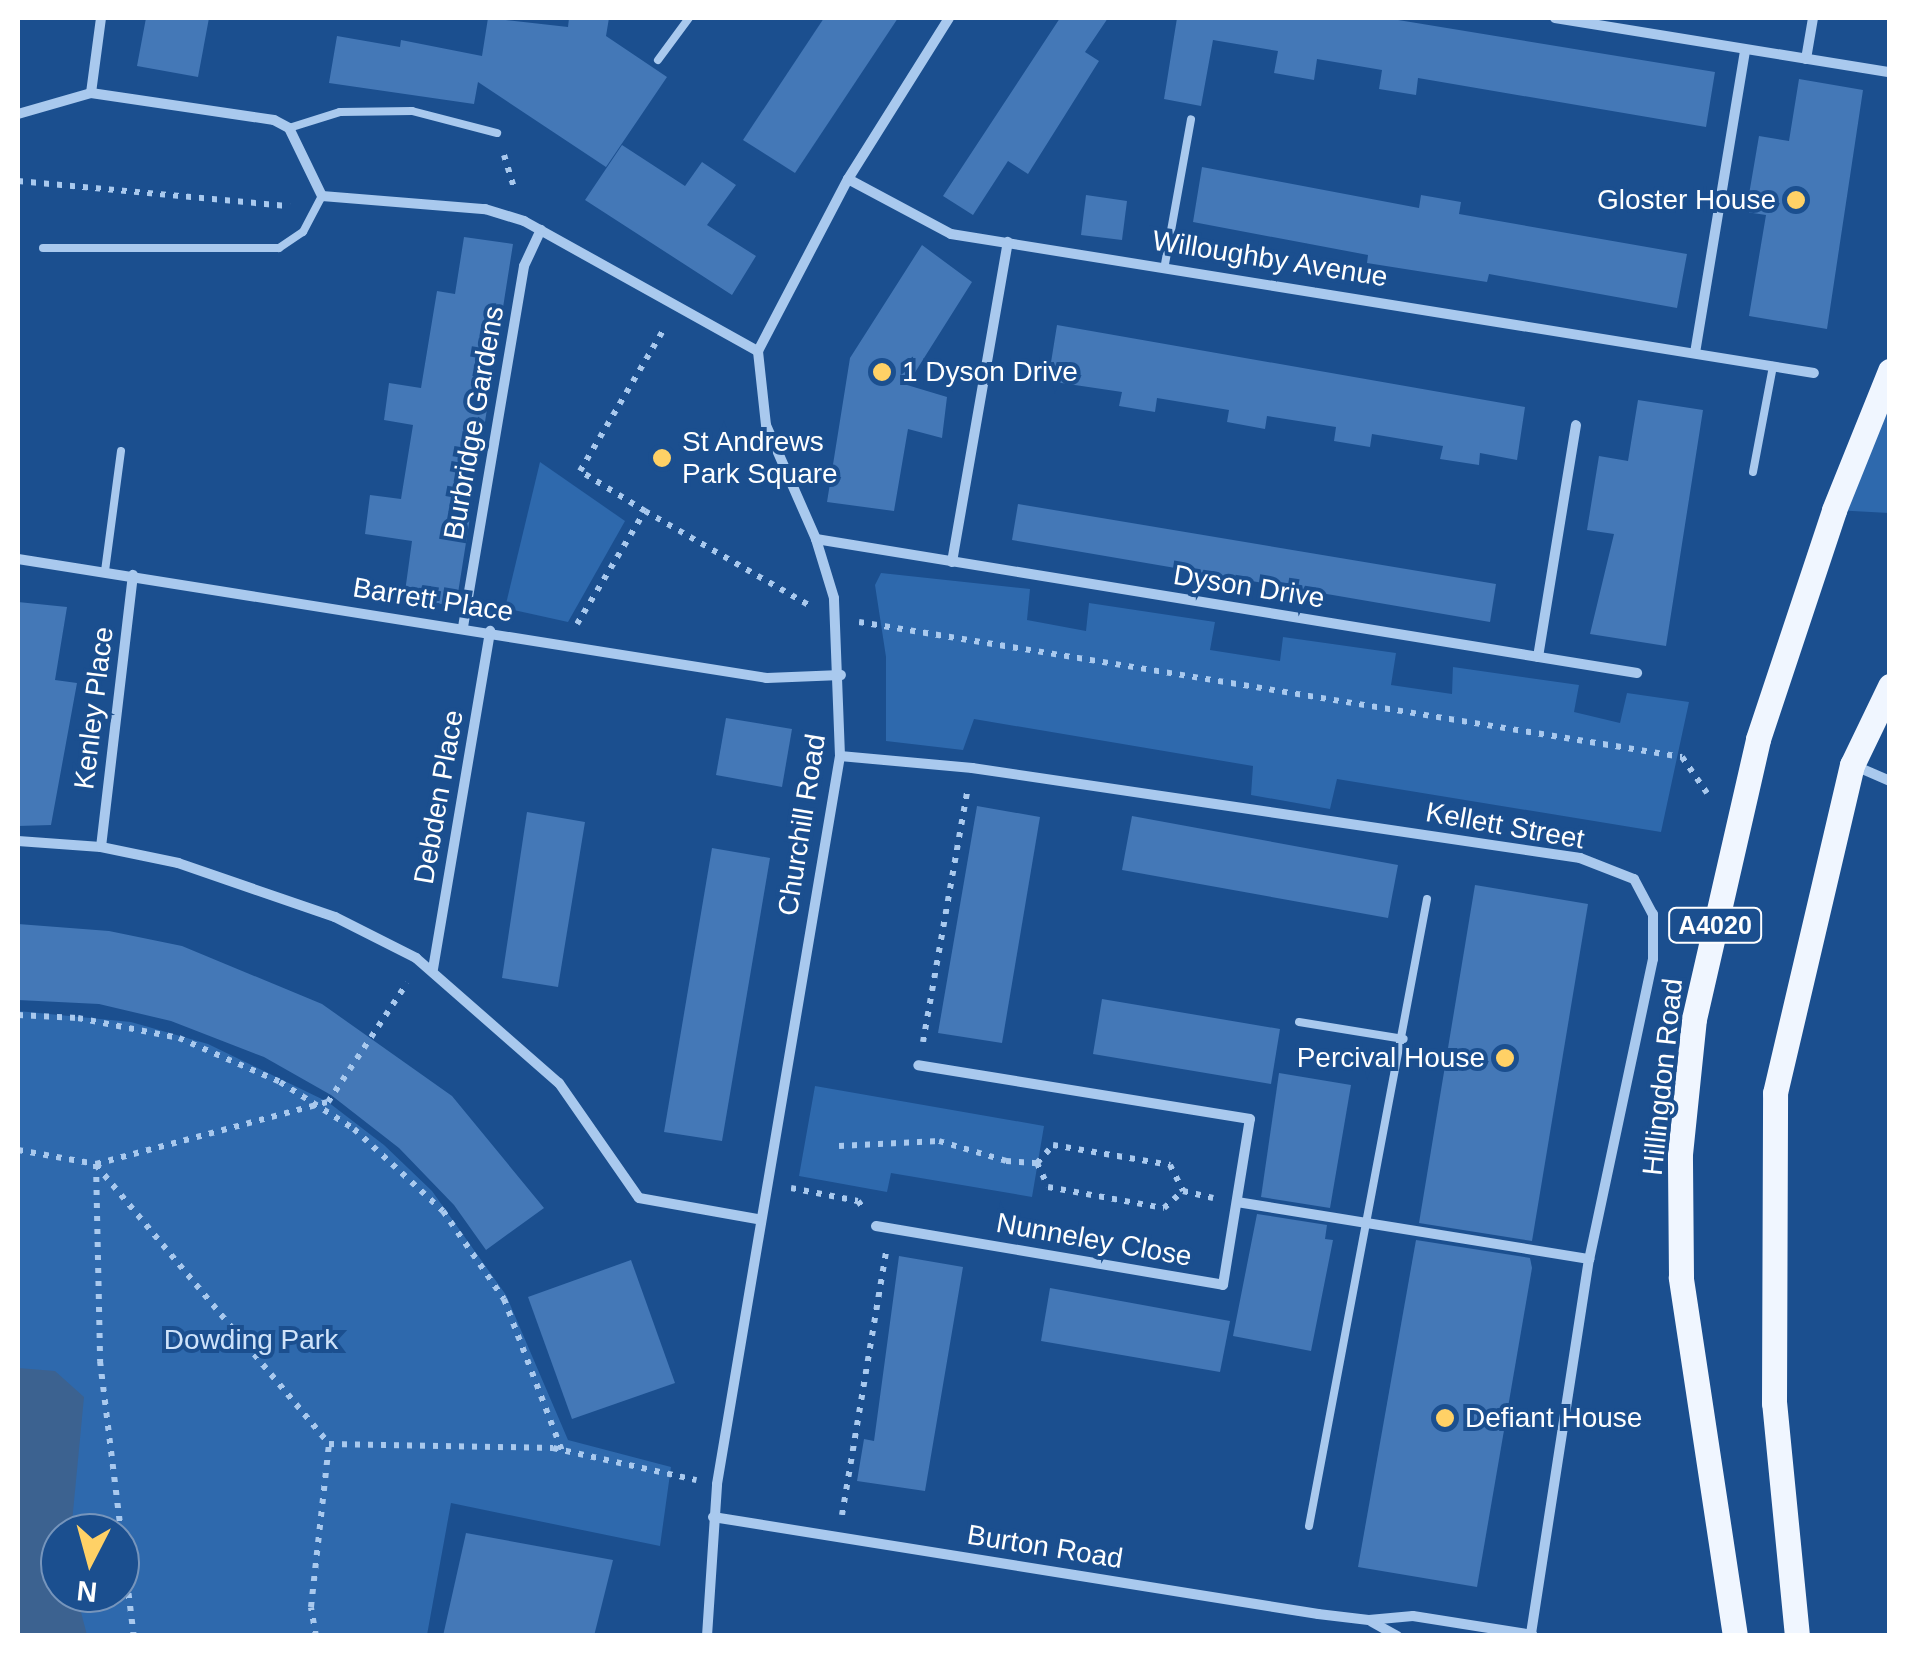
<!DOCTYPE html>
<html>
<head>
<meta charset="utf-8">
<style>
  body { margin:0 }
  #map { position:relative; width:1907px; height:1653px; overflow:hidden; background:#1b4f8f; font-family:Arial,sans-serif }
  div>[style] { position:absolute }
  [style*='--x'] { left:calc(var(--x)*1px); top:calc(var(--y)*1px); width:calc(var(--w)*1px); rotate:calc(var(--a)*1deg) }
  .green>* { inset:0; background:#2e69ad }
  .water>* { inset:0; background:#3c6290 }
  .building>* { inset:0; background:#4478b7 }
  .path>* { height:6px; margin-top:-3px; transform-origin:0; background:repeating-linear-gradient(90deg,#a9c9ee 0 5px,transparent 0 13px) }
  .service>* { height:8px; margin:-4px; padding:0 4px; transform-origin:4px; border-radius:4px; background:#a9c9ee }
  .minor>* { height:10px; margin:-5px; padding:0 5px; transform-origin:5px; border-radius:5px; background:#a9c9ee }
  .primary>* { height:25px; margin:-12.5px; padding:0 12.5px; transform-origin:12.5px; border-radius:12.5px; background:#f0f6ff }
  .dots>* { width:28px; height:28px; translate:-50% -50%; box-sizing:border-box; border:5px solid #1b4f8f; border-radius:50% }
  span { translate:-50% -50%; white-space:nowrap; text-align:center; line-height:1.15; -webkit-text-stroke:8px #1b4f8f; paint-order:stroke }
  .shield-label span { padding:2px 8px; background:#1b4f8f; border:2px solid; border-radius:8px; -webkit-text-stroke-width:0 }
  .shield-label { font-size:25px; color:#fff; font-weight:700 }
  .poi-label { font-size:28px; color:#fff }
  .right { translate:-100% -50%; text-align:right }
  .left { translate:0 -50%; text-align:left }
  .street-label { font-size:28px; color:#fff }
  .park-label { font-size:28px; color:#cfe3fa }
  .frame { position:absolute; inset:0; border:20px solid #fff; pointer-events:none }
  .north { position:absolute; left:40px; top:1513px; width:100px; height:100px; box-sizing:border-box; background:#1b4f8f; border:2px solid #7695bc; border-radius:50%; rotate:186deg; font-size:28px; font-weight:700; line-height:40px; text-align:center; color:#fff }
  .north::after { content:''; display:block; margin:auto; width:35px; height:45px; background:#ffd166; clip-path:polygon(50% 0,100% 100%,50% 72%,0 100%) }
</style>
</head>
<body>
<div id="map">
  <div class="green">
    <i style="clip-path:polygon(1889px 371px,1889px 513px,1834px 510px)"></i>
    <i style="clip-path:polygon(540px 462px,625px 521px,568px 622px,505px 608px)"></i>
    <i style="clip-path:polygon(881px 573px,1030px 589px,1027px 620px,1086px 631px,1089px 603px,1215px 622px,1210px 650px,1280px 661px,1283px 637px,1396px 653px,1391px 685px,1452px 694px,1453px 667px,1579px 685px,1574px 712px,1620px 723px,1627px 693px,1689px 702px,1661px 832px,1337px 779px,1330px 809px,1251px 795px,1253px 766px,974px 719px,963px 750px,886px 741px,886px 657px,875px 585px)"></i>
    <i style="clip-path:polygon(evenodd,18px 1011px,131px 1022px,208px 1044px,328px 1102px,384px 1145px,432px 1191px,506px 1295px,568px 1440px,671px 1467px,660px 1546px,451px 1503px,427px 1635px,18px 1635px,18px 1011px,60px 1533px,120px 1533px,120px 1593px,60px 1593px,60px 1533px)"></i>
    <i style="clip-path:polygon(815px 1086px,1044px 1126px,1032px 1197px,891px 1173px,887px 1192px,799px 1176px)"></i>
  </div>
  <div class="water">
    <i style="clip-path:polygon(18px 1368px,55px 1371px,84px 1397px,71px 1533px,60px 1533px,60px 1593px,76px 1593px,87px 1635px,18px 1635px)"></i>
  </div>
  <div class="building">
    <i style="clip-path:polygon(146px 18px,209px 18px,198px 77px,137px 66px)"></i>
    <i style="clip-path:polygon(488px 18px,568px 27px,569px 18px,609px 18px,606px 36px,667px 77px,606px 167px,478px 82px,474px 104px,329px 83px,337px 36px,400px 47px,401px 40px,482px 56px)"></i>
    <i style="clip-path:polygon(824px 18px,898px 18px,795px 173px,743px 140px)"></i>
    <i style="clip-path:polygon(1060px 18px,1108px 18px,1085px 52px,1099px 61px,1028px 174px,1008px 161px,973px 215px,943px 196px)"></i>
    <i style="clip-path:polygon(1177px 18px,1386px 18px,1715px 72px,1706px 127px,1418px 78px,1416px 95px,1379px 89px,1382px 70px,1317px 59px,1314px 80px,1274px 73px,1278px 51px,1213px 40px,1201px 106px,1164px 99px)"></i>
    <i style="clip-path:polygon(1799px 79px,1863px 90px,1827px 329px,1749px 316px,1766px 215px,1746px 212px,1759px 136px,1789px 141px)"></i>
    <i style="clip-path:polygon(622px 145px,685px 186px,702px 162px,736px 185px,707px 225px,756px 256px,732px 295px,585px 200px)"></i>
    <i style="clip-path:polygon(1202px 167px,1419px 208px,1421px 195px,1461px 202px,1459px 214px,1687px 254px,1677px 308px,1489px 274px,1487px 282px,1367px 263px,1368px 255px,1193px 222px)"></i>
    <i style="clip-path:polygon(1086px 195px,1127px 201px,1122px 240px,1081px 235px)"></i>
    <i style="clip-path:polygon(464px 237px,513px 244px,456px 606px,404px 599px,412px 541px,365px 534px,370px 495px,401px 499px,413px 425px,384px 420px,389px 383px,421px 388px,437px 291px,455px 294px)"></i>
    <i style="clip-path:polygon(922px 245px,972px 282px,907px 385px,947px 397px,942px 438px,908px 429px,894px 511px,827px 502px,850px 358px)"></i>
    <i style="clip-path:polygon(1057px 325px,1525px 407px,1517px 460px,1480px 453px,1479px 465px,1440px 459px,1443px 446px,1372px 434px,1370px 447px,1334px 441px,1336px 427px,1267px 416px,1265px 429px,1227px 422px,1229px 410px,1157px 398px,1155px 412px,1119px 406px,1122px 392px,1048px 381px)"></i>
    <i style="clip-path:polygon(1638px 400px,1703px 410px,1666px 646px,1590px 634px,1614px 534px,1587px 530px,1599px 456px,1628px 461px)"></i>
    <i style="clip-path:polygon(1018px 504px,1496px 584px,1490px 622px,1012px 540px)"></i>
    <i style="clip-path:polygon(18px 602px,67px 607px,55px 680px,77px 683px,51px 825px,18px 826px)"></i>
    <i style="clip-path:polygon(726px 718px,792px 729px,782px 787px,716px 775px)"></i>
    <i style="clip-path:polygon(977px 806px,1040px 817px,1002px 1043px,938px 1033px)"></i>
    <i style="clip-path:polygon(527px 812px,585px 822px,558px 987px,502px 978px)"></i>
    <i style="clip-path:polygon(1132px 816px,1398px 865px,1388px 918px,1122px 870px)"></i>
    <i style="clip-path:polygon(712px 848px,770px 858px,722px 1141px,664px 1132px)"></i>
    <i style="clip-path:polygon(1475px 885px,1588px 904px,1532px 1241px,1419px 1223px)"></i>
    <i style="clip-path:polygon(18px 924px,109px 931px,182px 946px,322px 1004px,452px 1096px,544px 1208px,486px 1250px,454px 1205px,399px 1148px,331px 1095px,264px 1057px,171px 1021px,99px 1004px,18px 1000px)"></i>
    <i style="clip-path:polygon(1102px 999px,1280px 1029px,1271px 1084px,1093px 1054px)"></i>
    <i style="clip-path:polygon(1279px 1073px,1351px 1085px,1330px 1208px,1261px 1197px)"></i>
    <i style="clip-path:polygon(1257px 1214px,1327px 1225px,1325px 1239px,1333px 1240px,1311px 1351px,1233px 1336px)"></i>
    <i style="clip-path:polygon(1416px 1240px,1530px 1258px,1532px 1268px,1477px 1587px,1358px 1567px)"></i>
    <i style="clip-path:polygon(899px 1256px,963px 1267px,925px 1491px,857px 1481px,864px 1439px,874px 1441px)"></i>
    <i style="clip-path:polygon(631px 1260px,675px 1383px,572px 1419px,528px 1297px)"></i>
    <i style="clip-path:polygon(1050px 1288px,1230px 1321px,1220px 1372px,1041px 1341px)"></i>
    <i style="clip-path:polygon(466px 1533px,613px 1560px,594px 1636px,443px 1636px)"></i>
  </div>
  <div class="path">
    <i style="--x:504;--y:155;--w:38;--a:73"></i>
    <i style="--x:18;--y:181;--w:273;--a:5.3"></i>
    <i style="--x:645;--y:511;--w:76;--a:-148.4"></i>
    <i style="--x:580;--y:471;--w:167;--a:-59.4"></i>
    <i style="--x:859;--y:622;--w:834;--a:9.32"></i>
    <i style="--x:1682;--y:757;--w:44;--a:55.2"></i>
    <i style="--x:577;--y:624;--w:132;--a:-59"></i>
    <i style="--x:645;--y:511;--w:190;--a:29.9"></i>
    <i style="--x:18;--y:1015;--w:60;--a:2.9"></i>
    <i style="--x:78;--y:1018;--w:103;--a:11.2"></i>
    <i style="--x:179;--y:1038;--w:110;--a:23.5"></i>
    <i style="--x:280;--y:1082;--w:88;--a:32.4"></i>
    <i style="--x:354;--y:1129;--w:121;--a:42.7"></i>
    <i style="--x:443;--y:1211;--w:107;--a:55.3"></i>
    <i style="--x:504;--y:1299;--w:163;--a:69.1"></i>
    <i style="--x:923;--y:1042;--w:258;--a:-80"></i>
    <i style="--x:839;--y:1146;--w:100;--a:-2.9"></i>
    <i style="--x:939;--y:1141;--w:70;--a:16.6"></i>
    <i style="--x:1006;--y:1161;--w:31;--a:4"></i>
    <i style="--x:1037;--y:1163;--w:24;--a:-48"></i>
    <i style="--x:1053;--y:1145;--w:119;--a:9.7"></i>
    <i style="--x:1170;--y:1165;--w:29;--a:63"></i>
    <i style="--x:1183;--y:1191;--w:31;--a:13"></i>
    <i style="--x:18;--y:1150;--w:79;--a:10.2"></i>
    <i style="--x:96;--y:1164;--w:240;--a:-15"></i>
    <i style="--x:328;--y:1102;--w:143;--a:-56.4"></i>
    <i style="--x:1037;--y:1163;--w:26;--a:65"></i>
    <i style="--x:1048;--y:1187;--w:118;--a:10.3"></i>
    <i style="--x:1164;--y:1208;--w:25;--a:-42"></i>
    <i style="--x:96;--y:1164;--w:197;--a:88.8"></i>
    <i style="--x:100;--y:1361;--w:277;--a:83"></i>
    <i style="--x:96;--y:1165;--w:363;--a:50.1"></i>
    <i style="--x:791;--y:1188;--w:68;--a:11"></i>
    <i style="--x:858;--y:1201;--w:9;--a:54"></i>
    <i style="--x:842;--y:1515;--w:268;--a:-80.5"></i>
    <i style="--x:316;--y:1636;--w:29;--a:-100"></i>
    <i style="--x:311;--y:1607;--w:164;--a:-83.7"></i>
    <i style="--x:329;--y:1444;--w:224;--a:1"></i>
    <i style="--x:553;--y:1448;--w:147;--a:12.6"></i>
  </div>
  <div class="service">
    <i style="--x:658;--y:60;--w:52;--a:-53.6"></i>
    <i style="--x:289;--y:128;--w:53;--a:-17.4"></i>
    <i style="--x:340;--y:112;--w:72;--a:-0.8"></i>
    <i style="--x:412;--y:111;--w:88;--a:14.5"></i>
    <i style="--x:43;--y:248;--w:236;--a:0"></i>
    <i style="--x:279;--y:248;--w:29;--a:-34"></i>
    <i style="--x:303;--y:232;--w:41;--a:-62.2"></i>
    <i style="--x:1165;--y:264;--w:147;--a:-79.8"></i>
    <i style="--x:1753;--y:472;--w:108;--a:-79.3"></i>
    <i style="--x:105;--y:571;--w:121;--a:-82.4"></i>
    <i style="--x:1299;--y:1022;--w:106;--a:9.2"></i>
    <i style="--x:1309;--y:1526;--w:638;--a:-79.34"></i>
  </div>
  <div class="minor">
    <i style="--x:1555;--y:18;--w:339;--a:9.2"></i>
    <i style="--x:1806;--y:59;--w:42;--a:-80.3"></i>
    <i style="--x:91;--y:93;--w:76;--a:-82.4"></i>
    <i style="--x:18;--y:114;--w:76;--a:-16"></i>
    <i style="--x:91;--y:93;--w:185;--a:8.4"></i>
    <i style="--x:274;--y:120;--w:17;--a:28"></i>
    <i style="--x:289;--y:128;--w:76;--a:64.1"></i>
    <i style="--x:322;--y:196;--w:164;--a:4.6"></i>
    <i style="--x:485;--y:209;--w:41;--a:17.1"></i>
    <i style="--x:524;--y:221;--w:268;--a:29.1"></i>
    <i style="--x:848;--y:179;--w:117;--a:28.1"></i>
    <i style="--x:951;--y:234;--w:874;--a:9.15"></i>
    <i style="--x:1695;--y:353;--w:307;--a:-80.6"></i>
    <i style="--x:816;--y:539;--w:832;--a:9.27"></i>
    <i style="--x:18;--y:559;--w:758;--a:9.03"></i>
    <i style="--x:767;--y:678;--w:74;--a:-2.3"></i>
    <i style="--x:952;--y:562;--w:325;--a:-80.1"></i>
    <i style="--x:463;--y:627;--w:366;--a:-80.4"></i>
    <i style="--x:524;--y:266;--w:40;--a:-65"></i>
    <i style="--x:1538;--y:657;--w:235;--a:-80.7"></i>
    <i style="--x:840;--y:756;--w:133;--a:5.2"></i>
    <i style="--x:972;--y:768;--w:615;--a:8.42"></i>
    <i style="--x:1580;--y:858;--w:58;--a:21.3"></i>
    <i style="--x:1634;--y:879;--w:40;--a:62"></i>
    <i style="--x:1653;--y:914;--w:45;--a:90"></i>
    <i style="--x:1653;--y:959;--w:307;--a:102"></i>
    <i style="--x:1589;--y:1259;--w:380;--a:98.8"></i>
    <i style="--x:1853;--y:765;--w:40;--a:23.4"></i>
    <i style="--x:18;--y:841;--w:83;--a:4.1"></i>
    <i style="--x:101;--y:847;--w:79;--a:11.7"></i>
    <i style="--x:178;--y:863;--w:166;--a:19"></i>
    <i style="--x:335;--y:917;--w:91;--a:26.8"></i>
    <i style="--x:416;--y:958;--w:190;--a:41.2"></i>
    <i style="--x:559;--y:1083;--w:140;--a:55.2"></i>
    <i style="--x:639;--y:1198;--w:120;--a:10.1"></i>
    <i style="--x:101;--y:847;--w:274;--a:-83.3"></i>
    <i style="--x:433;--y:969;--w:343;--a:-80.4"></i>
    <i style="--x:1237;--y:1202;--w:357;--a:9.2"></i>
    <i style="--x:876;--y:1226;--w:352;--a:9.6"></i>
    <i style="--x:1223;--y:1285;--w:168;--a:-80.8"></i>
    <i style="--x:1250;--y:1119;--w:336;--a:-170.8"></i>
    <i style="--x:713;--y:1517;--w:613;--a:9.11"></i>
    <i style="--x:1318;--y:1614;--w:51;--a:6.7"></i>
    <i style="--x:1369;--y:1620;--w:44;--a:-5.2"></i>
    <i style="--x:1413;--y:1616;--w:121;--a:9"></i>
    <i style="--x:1372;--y:1622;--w:29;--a:29"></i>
    <i style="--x:707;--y:1636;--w:152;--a:-86.2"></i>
    <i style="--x:717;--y:1484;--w:738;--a:-80.41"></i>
    <i style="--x:840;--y:756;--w:158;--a:-92.2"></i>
    <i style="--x:834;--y:598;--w:62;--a:-107"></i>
    <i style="--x:816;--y:539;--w:124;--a:-113.7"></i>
    <i style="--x:766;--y:425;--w:74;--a:-96.2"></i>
    <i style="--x:758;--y:351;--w:194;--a:-62.4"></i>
    <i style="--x:848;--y:179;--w:190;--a:-57.9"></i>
  </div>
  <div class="primary">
    <i style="--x:1735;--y:1636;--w:363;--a:-98.6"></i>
    <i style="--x:1681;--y:1277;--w:123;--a:-90.5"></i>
    <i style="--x:1680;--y:1154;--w:136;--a:-84.1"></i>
    <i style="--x:1694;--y:1019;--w:287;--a:-77.1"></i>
    <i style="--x:1758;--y:739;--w:241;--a:-71.6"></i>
    <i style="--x:1834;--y:510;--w:150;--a:-68.1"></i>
    <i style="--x:1797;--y:1636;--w:234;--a:-95.6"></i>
    <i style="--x:1774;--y:1403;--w:310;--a:-89.8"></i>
    <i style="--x:1775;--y:1093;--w:337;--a:-76.8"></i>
    <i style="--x:1852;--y:765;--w:88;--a:-64.3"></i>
  </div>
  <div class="dots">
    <i style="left:1796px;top:200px;background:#ffd166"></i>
    <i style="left:882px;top:372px;background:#ffd166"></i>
    <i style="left:662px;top:458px;background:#ffd166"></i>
    <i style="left:1505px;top:1058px;background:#ffd166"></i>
    <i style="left:1445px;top:1418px;background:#ffd166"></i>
  </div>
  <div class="shield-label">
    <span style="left:1715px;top:925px">A4020</span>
  </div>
  <div class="poi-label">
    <span class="right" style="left:1776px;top:200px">Gloster House</span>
    <span class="left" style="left:902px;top:372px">1 Dyson Drive</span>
    <span class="left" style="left:682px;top:458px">St Andrews<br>Park Square</span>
    <span class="right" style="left:1485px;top:1058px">Percival House</span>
    <span class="left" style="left:1465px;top:1418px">Defiant House</span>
  </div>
  <div class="street-label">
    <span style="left:1270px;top:259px;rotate:9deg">Willoughby Avenue</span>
    <span style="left:474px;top:423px;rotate:-80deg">Burbridge Gardens</span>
    <span style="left:1249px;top:587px;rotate:9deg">Dyson Drive</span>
    <span style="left:433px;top:600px;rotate:9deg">Barrett Place</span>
    <span style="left:94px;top:708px;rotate:-83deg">Kenley Place</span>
    <span style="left:439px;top:797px;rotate:-80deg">Debden Place</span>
    <span style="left:802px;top:825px;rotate:-81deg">Churchill Road</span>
    <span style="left:1505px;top:826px;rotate:10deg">Kellett Street</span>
    <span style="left:1663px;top:1077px;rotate:-84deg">Hillingdon Road</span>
    <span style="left:1094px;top:1240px;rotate:10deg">Nunneley Close</span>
    <span style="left:1045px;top:1547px;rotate:9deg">Burton Road</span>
  </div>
  <div class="park-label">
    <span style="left:251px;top:1340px">Dowding Park</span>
  </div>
  <div class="frame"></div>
  <div class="north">N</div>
</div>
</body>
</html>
